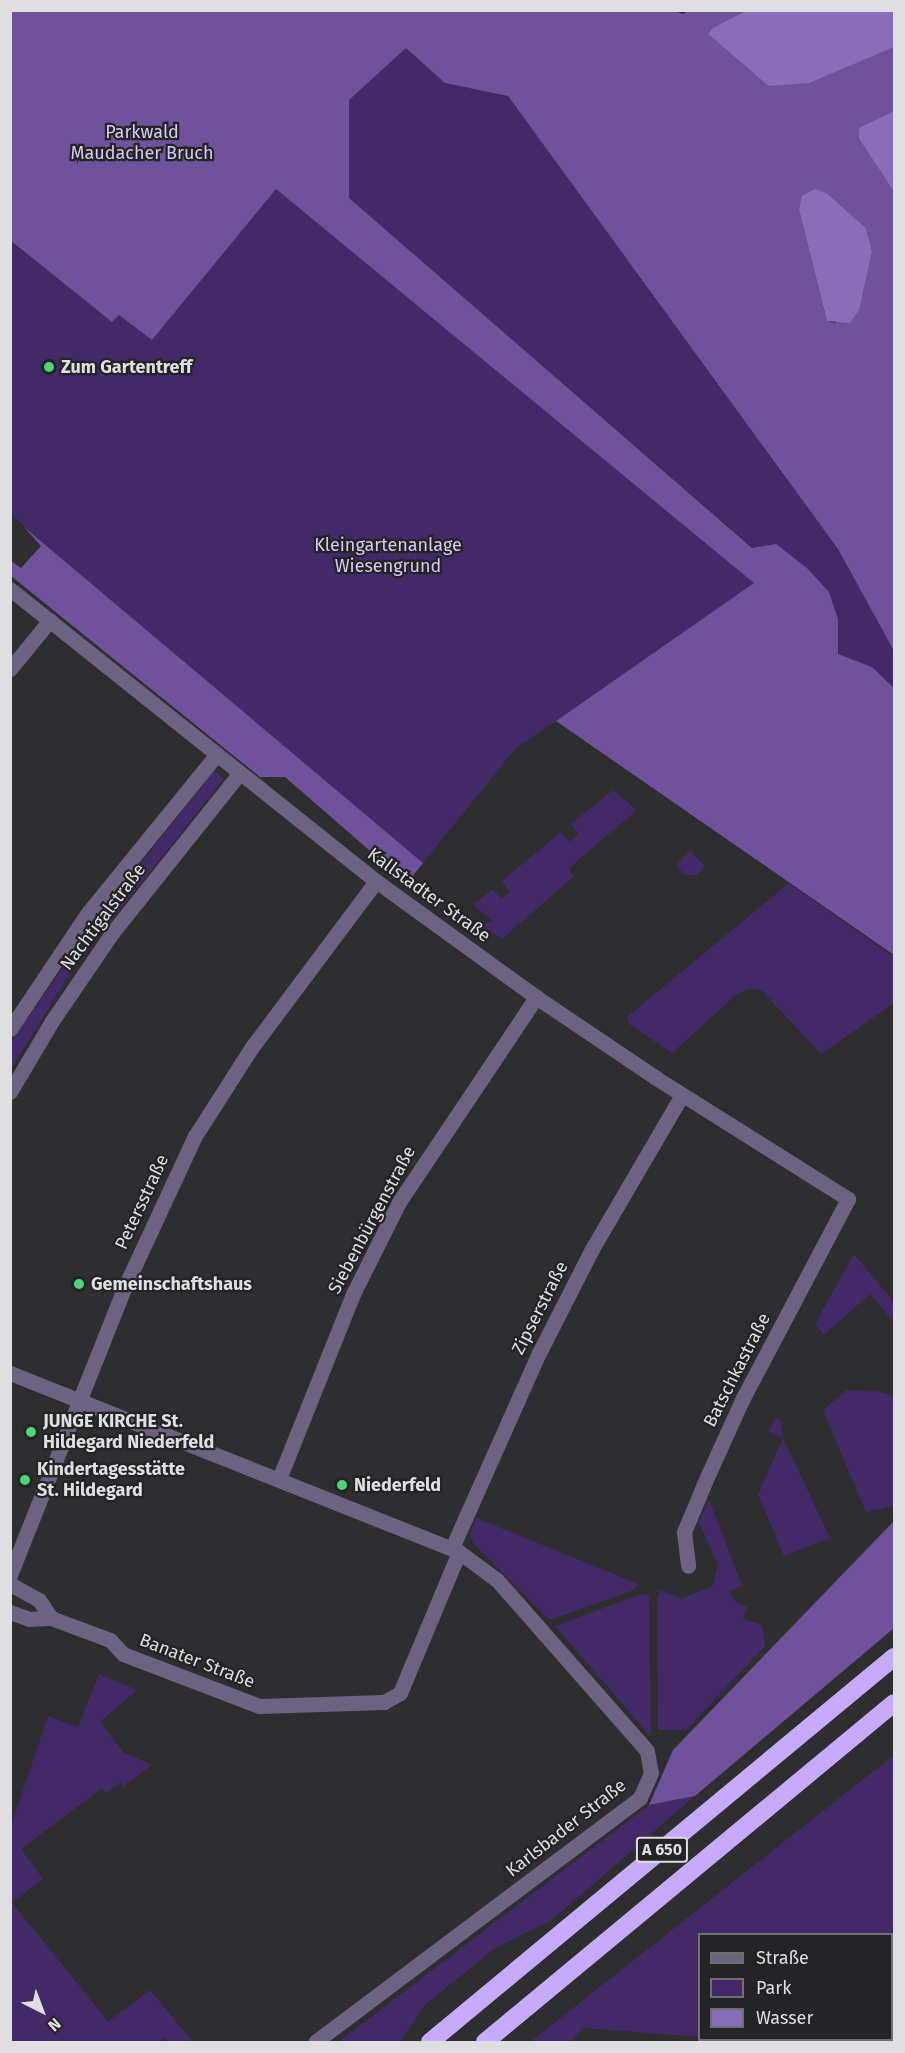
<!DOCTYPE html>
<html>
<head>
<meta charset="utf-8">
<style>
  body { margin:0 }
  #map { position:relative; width:905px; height:2053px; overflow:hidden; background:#2e2d2f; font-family:"Fira Sans",sans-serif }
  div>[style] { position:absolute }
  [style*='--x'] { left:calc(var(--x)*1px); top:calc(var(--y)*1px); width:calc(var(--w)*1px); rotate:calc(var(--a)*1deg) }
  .green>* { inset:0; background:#442968 }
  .forest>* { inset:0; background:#70529c }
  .water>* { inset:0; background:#8a6db9 }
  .street>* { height:15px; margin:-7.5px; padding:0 7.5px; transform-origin:7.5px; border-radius:7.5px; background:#6e6283 }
  .highway>* { height:18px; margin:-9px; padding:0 9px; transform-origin:9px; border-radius:9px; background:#c8aafb }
  .dots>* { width:16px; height:16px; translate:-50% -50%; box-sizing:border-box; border:3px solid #242326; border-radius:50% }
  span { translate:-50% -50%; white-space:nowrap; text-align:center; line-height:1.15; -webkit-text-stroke:4.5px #242326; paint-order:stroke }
  .shield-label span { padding:2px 4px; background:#242326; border:2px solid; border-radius:4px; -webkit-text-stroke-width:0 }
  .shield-label { font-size:16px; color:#dfdee0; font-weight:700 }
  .park-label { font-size:18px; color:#d7c9f2 }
  .poi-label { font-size:18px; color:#dfdee0; font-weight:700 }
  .left { translate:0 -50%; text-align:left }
  .street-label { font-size:18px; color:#dfdee0 }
  .frame { position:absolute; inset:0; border:12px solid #dfdee0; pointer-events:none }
  .legend { position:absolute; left:698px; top:1933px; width:195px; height:108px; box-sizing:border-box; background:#242326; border:2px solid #6f6e70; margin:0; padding:8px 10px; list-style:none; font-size:18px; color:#dfdee0 }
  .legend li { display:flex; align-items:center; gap:12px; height:30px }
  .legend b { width:30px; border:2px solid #6f6e70 }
  .north { position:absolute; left:12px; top:1981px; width:60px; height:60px; -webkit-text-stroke:4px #242326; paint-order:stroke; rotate:138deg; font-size:16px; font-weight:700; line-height:24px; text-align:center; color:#dfdee0 }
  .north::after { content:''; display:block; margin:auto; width:21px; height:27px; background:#dfdee0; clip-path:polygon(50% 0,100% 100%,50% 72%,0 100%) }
</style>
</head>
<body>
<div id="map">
  <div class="green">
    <i style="clip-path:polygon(406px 48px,445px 83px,508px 96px,838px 549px,894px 651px,894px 688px,872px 667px,838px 654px,838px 619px,829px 592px,808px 569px,753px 548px,349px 198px,349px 100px)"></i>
    <i style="clip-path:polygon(276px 189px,755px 583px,515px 749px,423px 863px,24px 527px,11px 512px,10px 241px,112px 322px,119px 314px,152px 340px)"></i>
    <i style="clip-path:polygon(214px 771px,224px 779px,107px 926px,97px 918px)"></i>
    <i style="clip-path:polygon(613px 790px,637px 810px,569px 868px,573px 877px,502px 939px,483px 926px,492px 920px,473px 905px,493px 889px,501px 899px,510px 892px,502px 881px,561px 832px,570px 842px,579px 834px,571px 824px)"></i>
    <i style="clip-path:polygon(690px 851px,705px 866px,697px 875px,685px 875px,676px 865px)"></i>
    <i style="clip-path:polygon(789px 883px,894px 957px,894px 1003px,821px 1054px,761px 990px,748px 989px,736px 995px,672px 1053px,629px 1024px,627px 1017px)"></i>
    <i style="clip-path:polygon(94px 922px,104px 930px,73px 969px,11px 1069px,11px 1042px)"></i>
    <i style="clip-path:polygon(854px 1254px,894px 1302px,894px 1322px,870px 1294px,824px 1335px,815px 1324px)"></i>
    <i style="clip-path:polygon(847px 1390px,877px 1391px,894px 1397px,894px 1506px,866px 1512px,823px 1410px)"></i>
    <i style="clip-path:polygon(775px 1418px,780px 1419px,783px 1438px,830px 1538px,784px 1556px,758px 1495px,783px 1438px,769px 1432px)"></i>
    <i style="clip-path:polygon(709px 1500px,742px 1585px,730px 1592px,736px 1602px,747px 1607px,743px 1619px,762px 1625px,765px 1646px,686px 1730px,658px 1730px,657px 1597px,660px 1590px,682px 1599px,713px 1585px,718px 1565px,699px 1522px)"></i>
    <i style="clip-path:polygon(476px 1518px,503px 1529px,639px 1584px,631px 1591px,550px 1620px,473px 1543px,470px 1535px)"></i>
    <i style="clip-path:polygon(642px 1594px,649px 1596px,651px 1737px,555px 1626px)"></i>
    <i style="clip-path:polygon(99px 1674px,137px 1690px,100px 1722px,123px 1752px,152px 1765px,124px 1786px,121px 1782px,106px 1793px,102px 1788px,21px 1849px,43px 1879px,12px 1903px,108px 2021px,150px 1990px,193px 2042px,168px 2042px,165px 2038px,158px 2042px,11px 2042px,11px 1826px,48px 1716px,78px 1727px)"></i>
    <i style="clip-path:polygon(894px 1755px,894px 2042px,732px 2040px,892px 2040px,892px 1934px,700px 1934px,699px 2037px,583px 2028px,569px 2042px,530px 2042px)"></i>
    <i style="clip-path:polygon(695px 1796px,552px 1920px,495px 1948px,425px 2005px,400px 2042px,338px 2042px,649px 1805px)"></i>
  </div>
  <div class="forest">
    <i style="clip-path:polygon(evenodd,671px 10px,683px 14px,690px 10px,746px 11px,708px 34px,768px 86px,894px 47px,894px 111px,859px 129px,859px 139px,894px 192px,894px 651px,838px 549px,508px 96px,445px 83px,406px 48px,349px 100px,349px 198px,752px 548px,776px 544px,808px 569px,829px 592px,838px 619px,838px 654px,872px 667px,894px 688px,894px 955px,556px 721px,754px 583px,276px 189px,152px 340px,119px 315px,112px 322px,11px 241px,10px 11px,671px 10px,828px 194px,866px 228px,872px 251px,835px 323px,827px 321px,799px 210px,828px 194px)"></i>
    <i style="clip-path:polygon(24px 527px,423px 863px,407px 883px,285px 777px,260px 777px,11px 576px,11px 561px,21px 568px,41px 546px)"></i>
    <i style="clip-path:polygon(894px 1521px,894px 1628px,695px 1796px,649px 1805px,673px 1750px)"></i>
  </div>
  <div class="water">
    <i style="clip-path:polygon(746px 11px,894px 11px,894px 47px,809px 83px,768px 86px,708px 34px,713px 28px)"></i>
    <i style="clip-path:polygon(894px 111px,894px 192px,859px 139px,859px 128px)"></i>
    <i style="clip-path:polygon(815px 189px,828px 194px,866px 228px,872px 251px,859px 310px,850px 323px,827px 321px,799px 210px,802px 196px)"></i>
  </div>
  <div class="street">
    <i style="--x:10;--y:589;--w:468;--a:38.6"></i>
    <i style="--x:376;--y:881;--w:198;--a:35.9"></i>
    <i style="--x:536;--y:997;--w:145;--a:34"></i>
    <i style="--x:656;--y:1078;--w:227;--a:32.2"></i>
    <i style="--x:848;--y:1199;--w:227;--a:117.8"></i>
    <i style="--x:742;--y:1400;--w:85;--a:114.4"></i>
    <i style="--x:707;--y:1477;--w:60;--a:112.7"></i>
    <i style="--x:684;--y:1532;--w:34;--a:83"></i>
    <i style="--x:10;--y:669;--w:63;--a:-50.8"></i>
    <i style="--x:10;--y:1029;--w:138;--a:-56.2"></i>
    <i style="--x:87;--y:914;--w:205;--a:-50.9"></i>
    <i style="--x:10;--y:1092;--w:82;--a:-59.4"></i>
    <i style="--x:52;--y:1021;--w:107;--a:-55.7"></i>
    <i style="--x:112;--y:933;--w:203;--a:-51.4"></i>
    <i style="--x:10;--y:1373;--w:483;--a:21.7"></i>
    <i style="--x:459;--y:1552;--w:47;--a:36.4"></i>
    <i style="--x:497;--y:1580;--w:227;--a:48.7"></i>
    <i style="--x:647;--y:1751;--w:22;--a:80"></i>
    <i style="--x:651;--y:1773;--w:27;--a:114"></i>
    <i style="--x:640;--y:1798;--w:406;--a:143.1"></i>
    <i style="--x:279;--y:1479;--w:199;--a:-68.2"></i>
    <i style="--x:353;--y:1294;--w:103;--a:-63.4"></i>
    <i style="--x:399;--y:1202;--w:247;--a:-56.2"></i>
    <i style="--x:452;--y:1548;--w:214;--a:-66"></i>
    <i style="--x:539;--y:1353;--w:117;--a:-63"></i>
    <i style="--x:592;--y:1249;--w:178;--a:-59.7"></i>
    <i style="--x:10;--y:1575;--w:303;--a:-68.3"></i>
    <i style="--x:122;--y:1293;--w:173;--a:-65.1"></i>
    <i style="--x:195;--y:1136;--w:106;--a:-57.4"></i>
    <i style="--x:252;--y:1047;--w:207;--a:-53.2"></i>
    <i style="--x:10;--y:1584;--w:33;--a:29"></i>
    <i style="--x:39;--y:1600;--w:22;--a:56"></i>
    <i style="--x:51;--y:1618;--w:63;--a:20.4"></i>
    <i style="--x:110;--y:1640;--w:19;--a:47"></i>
    <i style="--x:123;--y:1654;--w:146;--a:20.9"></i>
    <i style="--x:259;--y:1706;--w:125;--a:-1.8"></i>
    <i style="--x:384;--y:1702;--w:18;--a:-29"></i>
    <i style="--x:400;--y:1693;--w:153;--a:-67.3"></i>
    <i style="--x:10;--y:1612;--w:20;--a:20"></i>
    <i style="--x:29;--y:1619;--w:22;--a:-3"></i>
  </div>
  <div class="highway">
    <i style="--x:430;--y:2042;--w:603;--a:-39.68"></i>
    <i style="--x:485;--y:2042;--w:531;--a:-39.65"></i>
  </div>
  <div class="dots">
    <i style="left:49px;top:367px;background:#49d778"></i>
    <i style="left:79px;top:1284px;background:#49d778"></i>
    <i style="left:31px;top:1432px;background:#49d778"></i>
    <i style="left:25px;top:1480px;background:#49d778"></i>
    <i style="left:342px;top:1485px;background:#49d778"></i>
  </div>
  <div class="shield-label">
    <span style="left:662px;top:1850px">A 650</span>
  </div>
  <div class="park-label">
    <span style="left:142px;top:143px">Parkwald<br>Maudacher Bruch</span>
    <span style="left:388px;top:556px">Kleingartenanlage<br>Wiesengrund</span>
  </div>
  <div class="poi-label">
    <span class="left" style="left:61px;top:367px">Zum Gartentreff</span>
    <span class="left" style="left:91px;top:1284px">Gemeinschaftshaus</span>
    <span class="left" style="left:43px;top:1432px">JUNGE KIRCHE St.<br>Hildegard Niederfeld</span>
    <span class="left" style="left:37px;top:1480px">Kindertagesstätte<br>St. Hildegard</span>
    <span class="left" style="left:354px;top:1485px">Niederfeld</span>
  </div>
  <div class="street-label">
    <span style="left:429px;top:895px;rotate:36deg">Kallstadter Straße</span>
    <span style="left:103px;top:917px;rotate:-53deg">Nachtigalstraße</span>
    <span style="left:142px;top:1202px;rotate:-65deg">Petersstraße</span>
    <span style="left:372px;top:1220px;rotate:-62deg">Siebenbürgenstraße</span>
    <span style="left:540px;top:1308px;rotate:-63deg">Zipserstraße</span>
    <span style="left:737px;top:1370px;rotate:-63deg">Batschkastraße</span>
    <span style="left:197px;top:1661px;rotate:21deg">Banater Straße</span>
    <span style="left:566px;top:1828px;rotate:-38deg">Karlsbader Straße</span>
  </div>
  <div class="frame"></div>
  <ul class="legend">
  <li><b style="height:8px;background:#6e6283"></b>Straße</li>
  <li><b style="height:16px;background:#442968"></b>Park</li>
  <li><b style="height:16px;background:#8a6db9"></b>Wasser</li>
  </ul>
  <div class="north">N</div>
</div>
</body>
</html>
